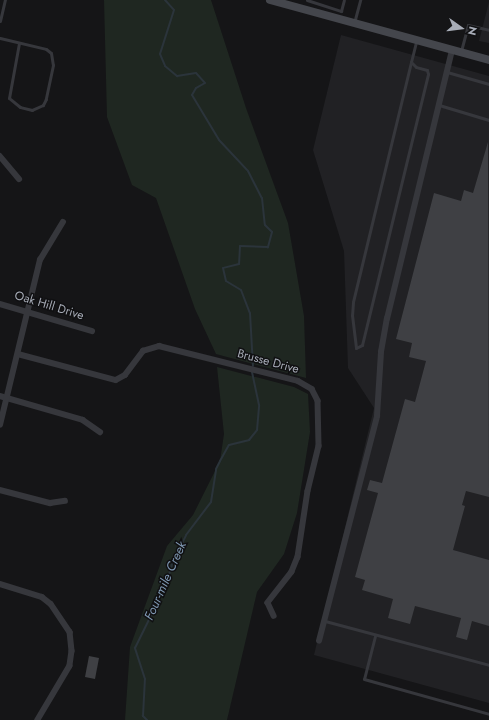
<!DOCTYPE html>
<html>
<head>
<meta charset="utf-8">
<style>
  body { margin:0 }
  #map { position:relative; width:489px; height:720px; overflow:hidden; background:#151517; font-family:Jost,sans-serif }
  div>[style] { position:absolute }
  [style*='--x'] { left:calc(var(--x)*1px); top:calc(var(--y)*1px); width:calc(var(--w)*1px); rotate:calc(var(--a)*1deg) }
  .built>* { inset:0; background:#212124 }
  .green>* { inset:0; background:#1f2721 }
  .stream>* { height:2px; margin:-1px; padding:0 1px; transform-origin:1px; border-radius:1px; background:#2b343b }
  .building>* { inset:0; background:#3f4044 }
  .service>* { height:3px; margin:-1.5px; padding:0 1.5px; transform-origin:1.5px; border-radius:1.5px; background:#36373c }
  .minor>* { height:5.5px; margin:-2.75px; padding:0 2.75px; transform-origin:2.75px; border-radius:2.75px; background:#36373c }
  .secondary>* { height:8px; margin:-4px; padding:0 4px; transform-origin:4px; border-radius:4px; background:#44464c }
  span { translate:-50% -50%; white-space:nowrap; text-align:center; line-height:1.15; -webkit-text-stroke:3px #101012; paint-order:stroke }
  .street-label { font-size:12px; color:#a7acb7 }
  .water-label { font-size:13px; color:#7f98b2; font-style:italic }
  .north { position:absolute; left:441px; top:8px; width:40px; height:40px; -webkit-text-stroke:3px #101012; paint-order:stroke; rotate:104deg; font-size:11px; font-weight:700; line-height:16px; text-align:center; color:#a7acb7 }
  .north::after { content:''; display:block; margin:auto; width:14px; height:18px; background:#a7acb7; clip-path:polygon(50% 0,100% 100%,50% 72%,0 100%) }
</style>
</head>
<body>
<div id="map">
  <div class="built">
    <i style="clip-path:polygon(489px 2px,489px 43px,479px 41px)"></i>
    <i style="clip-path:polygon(341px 35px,489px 76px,489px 703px,314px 655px,374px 408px,348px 368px,344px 251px,313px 150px)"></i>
  </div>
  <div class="green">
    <i style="clip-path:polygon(104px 0,211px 0,246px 108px,288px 223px,304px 316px,306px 378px,216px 354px,195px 309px,156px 198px,132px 185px,107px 117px)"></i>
    <i style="clip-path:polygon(217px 367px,294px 387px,308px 394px,310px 432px,297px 513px,284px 554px,257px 592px,227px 720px,125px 720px,130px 647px,167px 546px,193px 515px,220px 461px,224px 434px)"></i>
  </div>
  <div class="stream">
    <i style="--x:165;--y:0;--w:13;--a:48"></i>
    <i style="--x:174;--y:10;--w:46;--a:107.7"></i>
    <i style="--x:160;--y:54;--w:13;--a:67"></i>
    <i style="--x:165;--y:66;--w:16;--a:40"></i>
    <i style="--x:177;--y:76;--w:19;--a:-9"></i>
    <i style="--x:196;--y:73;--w:13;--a:48"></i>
    <i style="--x:205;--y:83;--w:10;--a:151"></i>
    <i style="--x:196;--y:88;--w:8;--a:120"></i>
    <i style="--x:192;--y:95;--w:52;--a:59"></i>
    <i style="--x:219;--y:140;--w:42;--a:46.9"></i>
    <i style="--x:248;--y:171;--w:30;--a:63"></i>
    <i style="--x:262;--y:198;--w:27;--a:84"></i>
    <i style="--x:265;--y:225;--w:10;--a:45"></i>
    <i style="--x:272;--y:232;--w:16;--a:105"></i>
    <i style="--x:268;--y:247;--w:28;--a:-178"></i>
    <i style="--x:240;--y:246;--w:18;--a:93"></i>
    <i style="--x:239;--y:264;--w:16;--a:166"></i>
    <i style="--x:223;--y:268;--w:13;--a:77"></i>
    <i style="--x:226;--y:281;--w:17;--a:31"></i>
    <i style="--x:241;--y:290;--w:25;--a:69"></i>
    <i style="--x:250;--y:313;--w:53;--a:86.8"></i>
    <i style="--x:147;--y:720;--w:6;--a:-135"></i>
    <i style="--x:143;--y:716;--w:37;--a:-87"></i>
    <i style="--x:145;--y:679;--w:33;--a:-108"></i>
    <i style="--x:135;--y:648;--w:70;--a:-63.8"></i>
    <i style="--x:166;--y:585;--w:25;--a:-74"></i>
    <i style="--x:173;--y:561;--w:29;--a:-63"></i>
    <i style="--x:186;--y:535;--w:41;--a:-52.9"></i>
    <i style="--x:211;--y:502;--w:33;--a:-81"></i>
    <i style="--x:216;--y:469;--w:9;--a:-63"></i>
    <i style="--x:220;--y:461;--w:18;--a:-61"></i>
    <i style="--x:229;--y:445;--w:21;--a:-14"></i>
    <i style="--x:249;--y:440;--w:13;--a:-51"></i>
    <i style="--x:257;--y:430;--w:25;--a:-85"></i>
    <i style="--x:259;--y:405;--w:35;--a:-102"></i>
  </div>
  <div class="building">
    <i style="clip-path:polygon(488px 142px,489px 497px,466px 491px,462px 505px,465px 506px,453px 550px,489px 560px,489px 626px,472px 621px,467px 640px,456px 637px,461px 618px,415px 606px,410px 624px,388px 618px,393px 599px,362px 590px,365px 580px,355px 577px,378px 493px,367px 490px,370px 480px,382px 483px,405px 399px,415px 402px,426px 361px,409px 357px,412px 343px,396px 339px,434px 193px,461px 201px,464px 190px,473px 193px)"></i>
    <i style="clip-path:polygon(89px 656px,99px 658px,95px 679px,85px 677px)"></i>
  </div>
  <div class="service">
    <i style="--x:307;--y:0;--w:36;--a:18"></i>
    <i style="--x:341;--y:11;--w:11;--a:-75"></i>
    <i style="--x:0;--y:21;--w:22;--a:-77"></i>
    <i style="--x:354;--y:23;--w:24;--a:-75"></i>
    <i style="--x:0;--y:38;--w:47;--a:13.4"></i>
    <i style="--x:46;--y:49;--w:6;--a:39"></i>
    <i style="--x:51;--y:53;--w:12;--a:81"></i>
    <i style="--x:53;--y:65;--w:35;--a:102"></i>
    <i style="--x:46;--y:99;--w:7;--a:117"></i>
    <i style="--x:43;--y:105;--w:12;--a:156"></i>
    <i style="--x:32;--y:110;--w:12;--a:-166"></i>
    <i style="--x:20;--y:107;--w:14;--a:-141"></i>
    <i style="--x:9;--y:98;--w:56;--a:-79.7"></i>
    <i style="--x:461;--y:51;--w:27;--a:-75"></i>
    <i style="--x:468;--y:25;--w:22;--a:13"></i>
    <i style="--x:411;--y:62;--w:247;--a:103.6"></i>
    <i style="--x:353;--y:302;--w:13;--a:94"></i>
    <i style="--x:352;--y:315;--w:33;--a:83"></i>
    <i style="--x:356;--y:348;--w:7;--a:-27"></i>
    <i style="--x:362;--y:345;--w:279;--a:-76.3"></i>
    <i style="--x:428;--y:74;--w:4;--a:-104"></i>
    <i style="--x:427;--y:70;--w:11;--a:-165"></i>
    <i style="--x:416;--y:67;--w:7;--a:-135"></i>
    <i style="--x:411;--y:62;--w:21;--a:-76"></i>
    <i style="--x:447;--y:72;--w:44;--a:15.9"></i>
    <i style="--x:439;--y:105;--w:52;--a:16.7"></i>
    <i style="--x:325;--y:621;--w:170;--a:15"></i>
    <i style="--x:375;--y:636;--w:44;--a:104.3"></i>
    <i style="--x:364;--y:679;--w:130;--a:15.6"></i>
  </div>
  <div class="minor">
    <i style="--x:0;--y:156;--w:30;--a:50"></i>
    <i style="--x:0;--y:304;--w:96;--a:16.4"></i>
    <i style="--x:18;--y:354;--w:101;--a:14.9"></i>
    <i style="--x:116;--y:380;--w:10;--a:-29"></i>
    <i style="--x:125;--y:375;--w:30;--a:-53"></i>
    <i style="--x:143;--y:351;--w:17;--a:-17"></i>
    <i style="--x:159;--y:346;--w:143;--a:14.1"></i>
    <i style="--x:298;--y:381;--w:16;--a:30"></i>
    <i style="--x:312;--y:389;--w:13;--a:63"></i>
    <i style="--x:318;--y:401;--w:45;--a:88.7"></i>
    <i style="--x:319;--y:446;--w:46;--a:103.7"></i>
    <i style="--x:308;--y:491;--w:67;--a:98.6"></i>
    <i style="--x:298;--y:557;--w:16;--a:112"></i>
    <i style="--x:292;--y:572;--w:39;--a:128"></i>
    <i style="--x:268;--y:603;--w:14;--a:65"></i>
    <i style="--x:0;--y:396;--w:86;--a:16.1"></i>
    <i style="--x:83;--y:420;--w:21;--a:35"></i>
    <i style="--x:0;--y:425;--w:170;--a:-76.4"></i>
    <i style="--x:40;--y:260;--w:44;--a:-58.8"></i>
    <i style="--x:0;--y:490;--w:52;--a:14.6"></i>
    <i style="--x:50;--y:503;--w:15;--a:-8"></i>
    <i style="--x:0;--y:584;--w:44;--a:17.2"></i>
    <i style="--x:42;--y:597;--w:11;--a:38"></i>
    <i style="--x:51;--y:604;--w:34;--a:56"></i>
    <i style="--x:70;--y:632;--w:19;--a:84"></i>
    <i style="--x:72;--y:651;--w:15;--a:98"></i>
    <i style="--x:70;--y:666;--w:63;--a:120.7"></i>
    <i style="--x:319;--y:641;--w:232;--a:-75.5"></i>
    <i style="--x:377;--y:416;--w:64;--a:-86.4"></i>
    <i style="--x:381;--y:352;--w:34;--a:-80"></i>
    <i style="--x:387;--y:319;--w:277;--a:-76.4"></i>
  </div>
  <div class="secondary">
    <i style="--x:270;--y:0;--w:227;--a:15.3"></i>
  </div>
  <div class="street-label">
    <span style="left:49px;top:306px;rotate:17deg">Oak Hill Drive</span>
    <span style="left:268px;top:362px;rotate:15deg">Brusse Drive</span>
  </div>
  <div class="water-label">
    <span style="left:166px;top:581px;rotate:-66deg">Four-mile Creek</span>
  </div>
  <div class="north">N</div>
</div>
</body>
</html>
